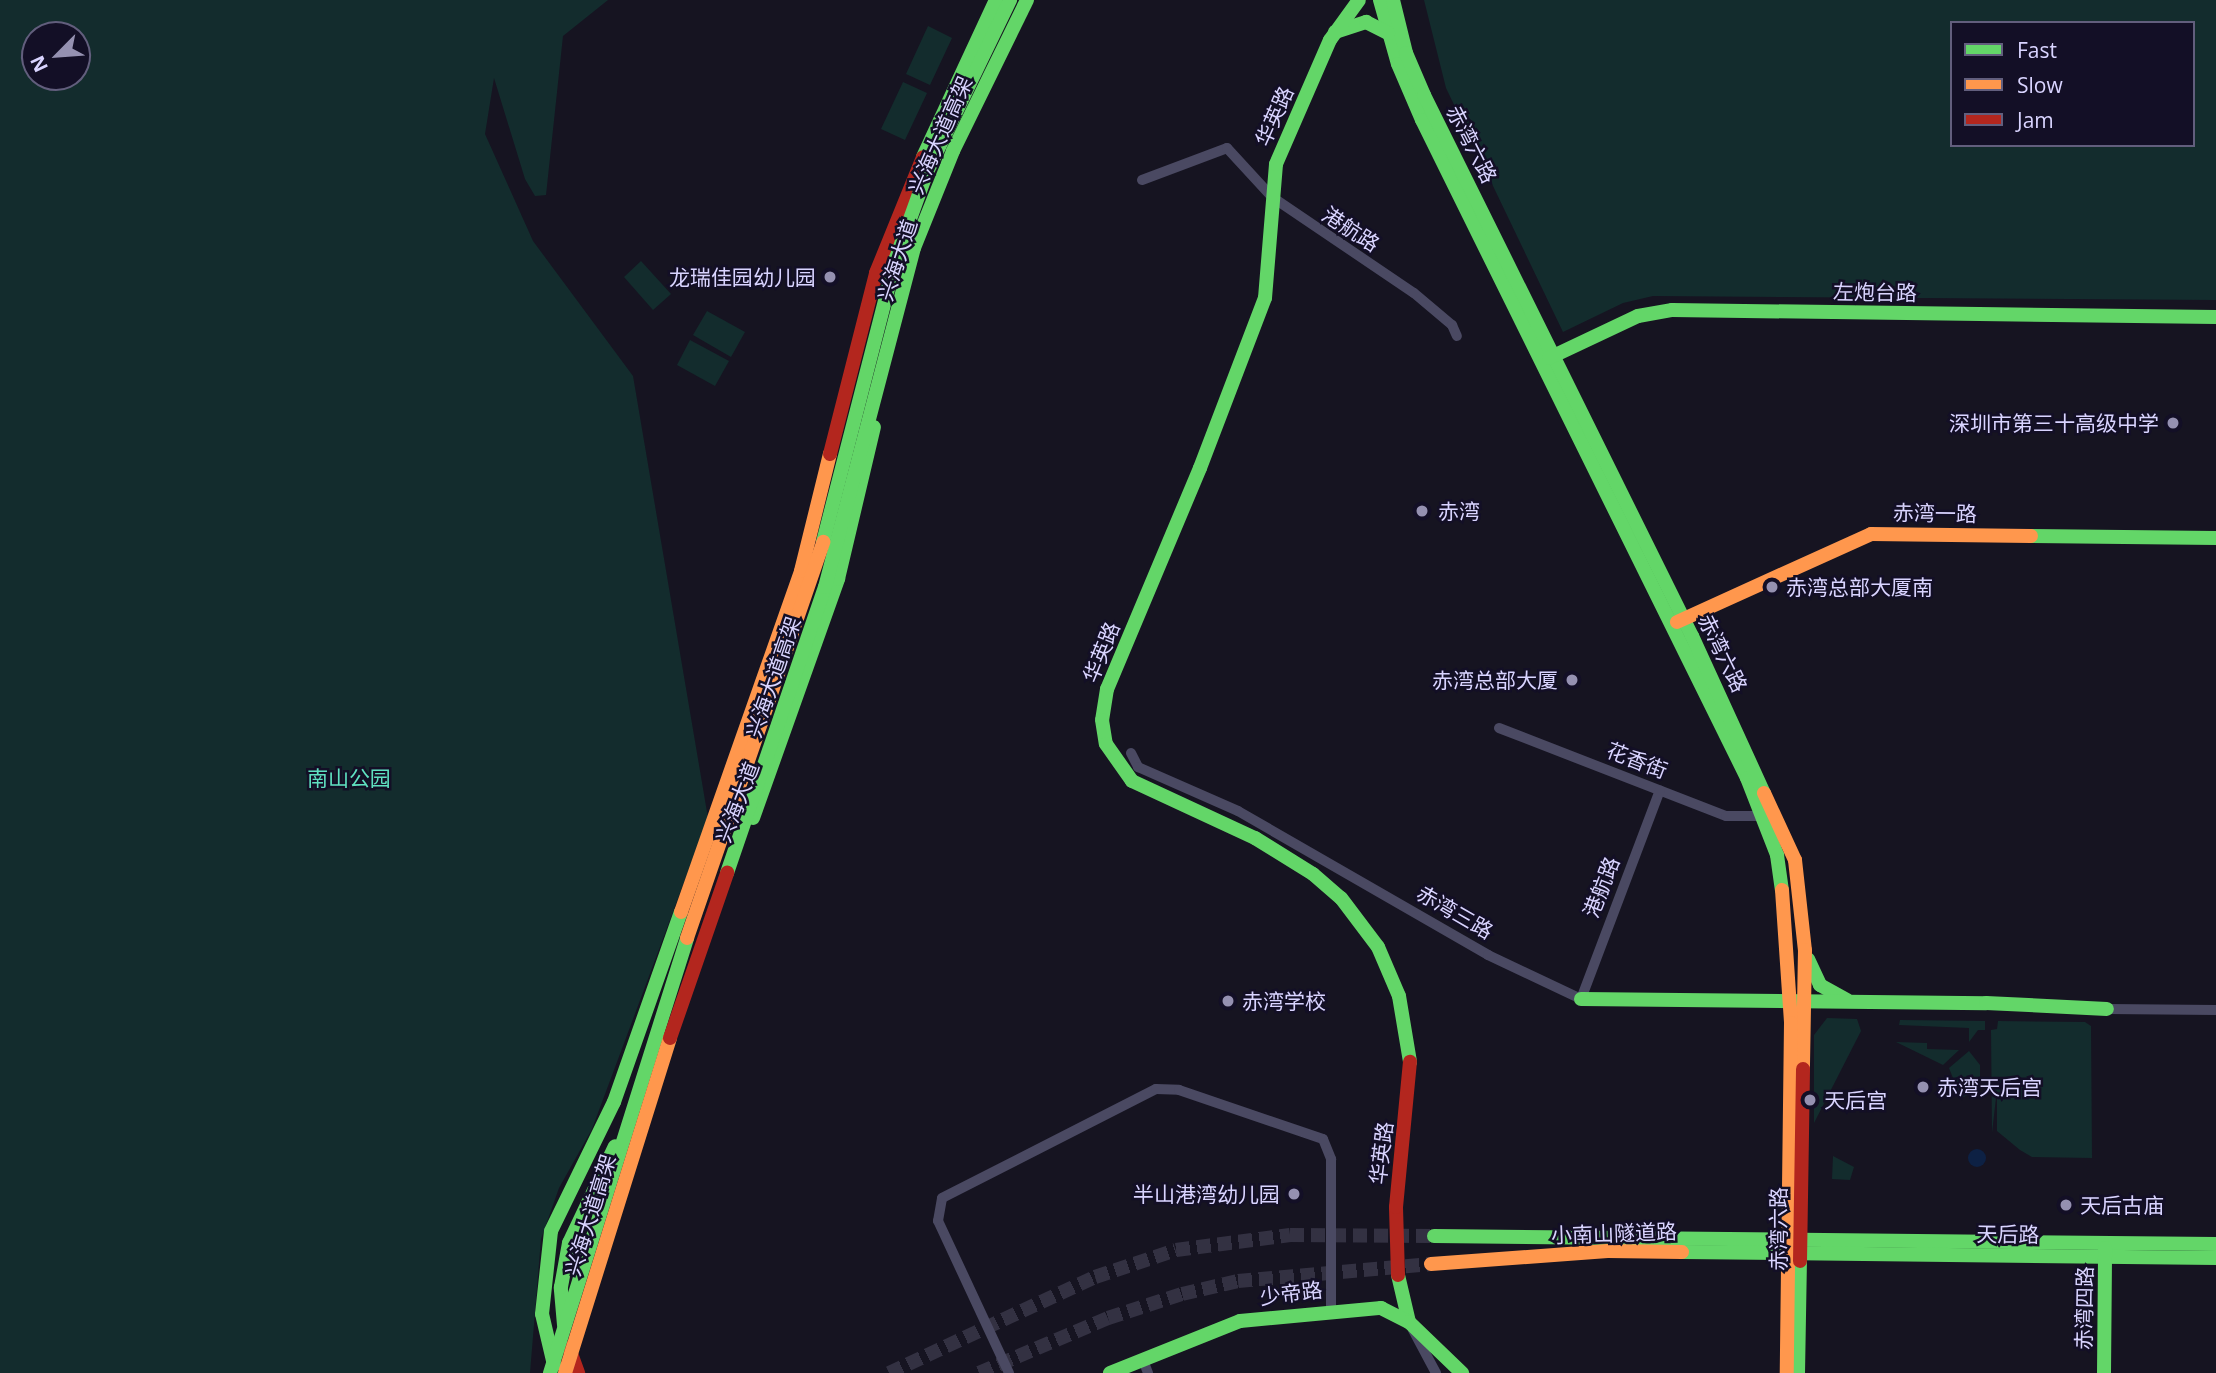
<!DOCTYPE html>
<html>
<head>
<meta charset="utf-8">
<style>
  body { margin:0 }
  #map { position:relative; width:2216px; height:1373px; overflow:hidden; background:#161421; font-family:"Open Sans","Noto Sans SC",sans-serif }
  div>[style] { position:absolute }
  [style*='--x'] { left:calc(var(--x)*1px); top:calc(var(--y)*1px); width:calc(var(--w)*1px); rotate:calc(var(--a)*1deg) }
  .green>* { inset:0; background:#132c2d }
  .water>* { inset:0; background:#0d2144 }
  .round { border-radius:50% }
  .secondary-tunnel>* { height:14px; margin-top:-7px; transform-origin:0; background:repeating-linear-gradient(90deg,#333142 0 14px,transparent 0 21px) }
  .street>* { height:10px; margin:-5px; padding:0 5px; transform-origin:5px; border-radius:5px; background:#4a4962 }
  .fast>* { height:14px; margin:-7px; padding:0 7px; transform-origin:7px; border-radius:7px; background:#63d668 }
  .slow>* { height:14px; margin:-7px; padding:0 7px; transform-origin:7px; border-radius:7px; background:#ff974d }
  .jam>* { height:14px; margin:-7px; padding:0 7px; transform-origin:7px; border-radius:7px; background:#b3261e }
  .fast-bridge>* { height:14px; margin:-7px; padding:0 7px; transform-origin:7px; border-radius:7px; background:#63d668 }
  .slow-bridge>* { height:14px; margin:-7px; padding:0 7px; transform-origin:7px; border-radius:7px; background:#ff974d }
  .jam-bridge>* { height:14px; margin:-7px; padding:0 7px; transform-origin:7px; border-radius:7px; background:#b3261e }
  .dots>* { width:19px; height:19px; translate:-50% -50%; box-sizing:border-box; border:4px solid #130f26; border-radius:50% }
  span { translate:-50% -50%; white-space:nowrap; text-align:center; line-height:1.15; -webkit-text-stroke:5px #130f26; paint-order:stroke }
  .street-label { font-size:21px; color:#d9d4ff }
  .poi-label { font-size:21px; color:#d9d4ff }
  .right { translate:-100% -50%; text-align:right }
  .left { translate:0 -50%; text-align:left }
  .park-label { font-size:21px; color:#5fe0c0 }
  .legend { position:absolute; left:1950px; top:21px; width:245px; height:126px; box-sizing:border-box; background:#130f26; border:2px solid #625e7d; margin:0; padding:9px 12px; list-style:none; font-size:21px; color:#d9d4ff }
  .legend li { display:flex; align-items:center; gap:14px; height:35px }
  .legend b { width:35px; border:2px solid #625e7d }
  .north { position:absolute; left:21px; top:21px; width:70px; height:70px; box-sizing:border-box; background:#130f26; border:2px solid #625e7d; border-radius:50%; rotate:245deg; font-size:19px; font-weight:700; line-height:28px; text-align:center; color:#d9d4ff }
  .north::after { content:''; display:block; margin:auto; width:24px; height:32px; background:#9591b1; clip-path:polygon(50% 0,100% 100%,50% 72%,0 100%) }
</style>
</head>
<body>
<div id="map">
  <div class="green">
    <i style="clip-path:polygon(evenodd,0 0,608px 0,563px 36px,546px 195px,535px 196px,525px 179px,494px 78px,485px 134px,533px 241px,633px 376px,708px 818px,592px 1129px,559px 1188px,541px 1239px,530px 1373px,0 1373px,0 0,35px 35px,77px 35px,77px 77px,35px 77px,35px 35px)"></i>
    <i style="clip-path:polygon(evenodd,1424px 0,2216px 0,2216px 300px,1653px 296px,1623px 303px,1563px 332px,1446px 88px,1424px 0,1952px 23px,2193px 23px,2193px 145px,1952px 145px,1952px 23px)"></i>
    <i style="clip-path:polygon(928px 26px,952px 38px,930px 85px,906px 74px)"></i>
    <i style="clip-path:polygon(903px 82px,927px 93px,905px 140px,881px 129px)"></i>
    <i style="clip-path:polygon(641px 261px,671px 294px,653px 310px,624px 277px)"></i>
    <i style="clip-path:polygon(707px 311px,745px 332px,731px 357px,693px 335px)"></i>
    <i style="clip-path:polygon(690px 340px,729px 361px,715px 386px,677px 365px)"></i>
    <i style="clip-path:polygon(1827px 1018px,1857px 1019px,1861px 1031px,1814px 1123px,1814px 1035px)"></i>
    <i style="clip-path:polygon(1900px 1020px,1985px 1021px,1985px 1030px,1978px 1030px,1969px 1042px,1969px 1028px,1899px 1025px)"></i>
    <i style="clip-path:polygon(1998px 1021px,2085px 1022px,2091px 1026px,2092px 1158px,2032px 1157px,2020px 1150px,1997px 1131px,1997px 1089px,1992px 1133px,1991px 1030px,1997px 1029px)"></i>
    <i style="clip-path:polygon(1896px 1042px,1927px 1043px,1927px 1049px,1959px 1050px,1943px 1065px)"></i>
    <i style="clip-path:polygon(1969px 1051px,1980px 1065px,1980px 1090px,1961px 1098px,1949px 1068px)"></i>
    <i style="clip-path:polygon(1833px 1156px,1854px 1167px,1850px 1180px,1832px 1179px)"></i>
  </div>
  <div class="water">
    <i class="round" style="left:1968px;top:1149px;width:18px;height:18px"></i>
  </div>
  <div class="secondary-tunnel">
    <i style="--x:889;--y:1373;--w:227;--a:-25"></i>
    <i style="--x:1095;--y:1277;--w:85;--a:-18.4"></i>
    <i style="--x:1176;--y:1250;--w:115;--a:-7.5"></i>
    <i style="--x:1290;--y:1235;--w:144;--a:0.4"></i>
    <i style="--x:979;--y:1373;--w:140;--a:-23.1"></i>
    <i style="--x:1108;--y:1318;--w:78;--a:-18"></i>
    <i style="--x:1182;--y:1294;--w:57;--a:-13.1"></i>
    <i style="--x:1238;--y:1281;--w:194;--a:-5"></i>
  </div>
  <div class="street">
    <i style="--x:1142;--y:180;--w:91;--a:-20.6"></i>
    <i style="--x:1227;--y:148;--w:67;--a:47.4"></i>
    <i style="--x:1272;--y:197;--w:171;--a:34.1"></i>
    <i style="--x:1414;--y:293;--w:50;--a:40.1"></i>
    <i style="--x:1452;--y:325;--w:12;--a:66"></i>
    <i style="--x:1499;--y:728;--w:243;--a:21.2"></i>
    <i style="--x:1726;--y:816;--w:36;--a:0"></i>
    <i style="--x:1131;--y:753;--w:16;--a:63"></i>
    <i style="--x:1138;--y:767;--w:109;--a:23.7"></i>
    <i style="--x:1238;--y:811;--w:289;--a:29.9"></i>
    <i style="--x:1488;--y:955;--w:103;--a:25.3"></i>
    <i style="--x:1581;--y:999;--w:223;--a:-69.3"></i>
    <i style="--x:2107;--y:1009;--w:109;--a:0.5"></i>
    <i style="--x:1413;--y:1330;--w:49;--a:61.9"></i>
    <i style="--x:1143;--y:1360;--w:14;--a:69"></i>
    <i style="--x:1009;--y:1373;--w:168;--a:-115"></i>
    <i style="--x:938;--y:1221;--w:23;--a:-80"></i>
    <i style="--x:942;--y:1198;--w:240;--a:-27"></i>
    <i style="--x:1156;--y:1089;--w:23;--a:2"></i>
    <i style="--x:1179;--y:1090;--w:152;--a:18.8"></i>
    <i style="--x:1323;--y:1139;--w:22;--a:68"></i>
    <i style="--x:1331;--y:1159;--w:150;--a:90"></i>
  </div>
  <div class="fast">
    <i style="--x:1380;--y:0;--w:66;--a:74.3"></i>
    <i style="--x:1398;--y:64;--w:61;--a:66.8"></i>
    <i style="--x:1422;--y:120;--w:734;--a:63.71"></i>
    <i style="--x:1747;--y:778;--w:83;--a:68.7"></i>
    <i style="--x:1777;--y:855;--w:35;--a:82"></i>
    <i style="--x:1393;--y:0;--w:55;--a:76.2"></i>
    <i style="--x:1406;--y:53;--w:46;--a:66.8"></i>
    <i style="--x:1424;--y:95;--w:604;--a:63.65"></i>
    <i style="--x:1692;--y:636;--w:173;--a:65.4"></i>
    <i style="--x:1335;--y:32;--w:33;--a:-18"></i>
    <i style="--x:1366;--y:22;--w:25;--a:27"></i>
    <i style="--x:923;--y:157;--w:173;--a:-65.1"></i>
    <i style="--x:1549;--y:358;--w:98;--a:-25.3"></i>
    <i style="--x:1638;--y:316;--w:35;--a:-10"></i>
    <i style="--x:1672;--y:310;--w:544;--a:0.74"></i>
    <i style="--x:1200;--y:468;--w:182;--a:-69.1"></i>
    <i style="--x:1265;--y:298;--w:134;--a:-85.3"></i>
    <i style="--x:1276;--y:164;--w:135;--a:-66.5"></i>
    <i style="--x:1330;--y:40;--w:49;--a:-54.1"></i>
    <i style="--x:2031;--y:536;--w:185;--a:0.6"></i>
    <i style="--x:753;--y:818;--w:254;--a:-70.4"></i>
    <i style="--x:838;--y:579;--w:156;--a:-76.7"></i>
    <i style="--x:1808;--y:959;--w:29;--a:65"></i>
    <i style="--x:1820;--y:985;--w:31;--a:29"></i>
    <i style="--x:1581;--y:999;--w:405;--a:0.6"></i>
    <i style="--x:1986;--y:1003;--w:121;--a:2.8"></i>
    <i style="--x:1434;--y:1236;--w:782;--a:0.59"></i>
    <i style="--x:1682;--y:1252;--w:534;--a:0.64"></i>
    <i style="--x:1398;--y:1275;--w:48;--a:76.8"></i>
    <i style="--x:564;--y:1325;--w:38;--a:-95"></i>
    <i style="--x:561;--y:1287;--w:45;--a:-79.7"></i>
    <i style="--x:569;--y:1243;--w:107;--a:-64.6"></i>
    <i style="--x:554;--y:1365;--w:52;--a:-103.2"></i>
    <i style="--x:542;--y:1314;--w:83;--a:-83.8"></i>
    <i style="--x:551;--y:1231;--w:144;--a:-64"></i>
    <i style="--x:614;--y:1102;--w:201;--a:-70.6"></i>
    <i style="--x:1110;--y:1373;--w:140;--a:-21.8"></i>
    <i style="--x:1240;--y:1321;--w:142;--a:-5.3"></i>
    <i style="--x:1381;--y:1308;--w:31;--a:27"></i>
    <i style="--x:1409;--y:1322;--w:74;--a:43.9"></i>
    <i style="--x:1798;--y:1373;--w:112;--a:-89"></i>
    <i style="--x:2104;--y:1373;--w:125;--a:-89.5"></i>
  </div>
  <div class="slow">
    <i style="--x:1677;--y:622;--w:213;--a:-24.4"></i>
    <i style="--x:1871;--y:534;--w:160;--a:0.7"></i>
    <i style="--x:1764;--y:793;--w:74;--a:65.2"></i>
    <i style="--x:1795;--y:860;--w:91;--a:83.7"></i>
    <i style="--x:1805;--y:950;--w:119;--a:91"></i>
    <i style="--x:1782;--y:890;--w:133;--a:86.1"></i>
    <i style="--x:1791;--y:1023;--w:350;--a:90.7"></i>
    <i style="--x:681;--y:912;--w:361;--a:-70.6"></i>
    <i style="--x:801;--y:571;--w:121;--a:-76.1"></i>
    <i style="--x:1431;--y:1264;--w:177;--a:-4.2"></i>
    <i style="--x:1608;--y:1251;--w:74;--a:0.8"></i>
  </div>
  <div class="jam">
    <i style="--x:830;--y:454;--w:187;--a:-75.7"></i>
    <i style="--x:876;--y:273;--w:125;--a:-67.9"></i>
    <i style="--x:1800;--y:1261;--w:192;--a:-89.1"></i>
    <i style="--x:569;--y:1348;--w:27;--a:70"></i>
  </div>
  <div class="fast-bridge">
    <i style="--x:1200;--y:468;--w:240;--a:112.8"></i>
    <i style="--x:1107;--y:689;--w:31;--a:99"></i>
    <i style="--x:1102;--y:720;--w:24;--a:81"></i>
    <i style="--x:1106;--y:744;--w:45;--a:54.9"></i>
    <i style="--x:1132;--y:781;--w:136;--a:24.9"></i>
    <i style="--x:1255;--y:838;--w:68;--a:31.8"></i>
    <i style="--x:1313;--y:874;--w:37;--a:41"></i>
    <i style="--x:1341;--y:898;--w:61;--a:52.9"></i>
    <i style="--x:1378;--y:947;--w:53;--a:66.8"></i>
    <i style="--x:1399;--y:996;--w:67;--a:80.5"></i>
    <i style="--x:823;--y:542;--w:293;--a:-75.6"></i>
    <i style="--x:896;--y:258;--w:91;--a:-70.2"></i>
    <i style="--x:927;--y:172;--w:191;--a:-64.2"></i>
    <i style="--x:727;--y:873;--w:302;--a:-71.1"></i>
    <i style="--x:825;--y:587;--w:350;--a:-75.3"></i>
    <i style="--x:914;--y:248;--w:105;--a:-68.1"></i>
    <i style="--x:953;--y:151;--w:168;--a:-63.9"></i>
    <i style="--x:550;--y:1373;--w:456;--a:-72.5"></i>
  </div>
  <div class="slow-bridge">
    <i style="--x:687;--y:938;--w:419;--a:-71"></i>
    <i style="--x:565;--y:1373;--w:351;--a:-72.6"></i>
  </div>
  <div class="jam-bridge">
    <i style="--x:670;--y:1038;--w:175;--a:-70.9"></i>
    <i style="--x:1398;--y:1275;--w:68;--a:-91.7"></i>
    <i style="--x:1396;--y:1207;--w:146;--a:-84.5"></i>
  </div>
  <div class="dots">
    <i style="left:830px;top:277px;background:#9591b1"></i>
    <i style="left:2173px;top:423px;background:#9591b1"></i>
    <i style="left:1422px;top:511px;background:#9591b1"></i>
    <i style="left:1772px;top:587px;background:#9591b1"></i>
    <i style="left:1572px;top:680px;background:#9591b1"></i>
    <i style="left:1228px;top:1001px;background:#9591b1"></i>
    <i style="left:1923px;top:1087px;background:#9591b1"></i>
    <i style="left:1810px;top:1100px;background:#9591b1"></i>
    <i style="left:1294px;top:1194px;background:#9591b1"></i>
    <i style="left:2066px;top:1205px;background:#9591b1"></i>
  </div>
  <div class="street-label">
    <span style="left:1274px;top:116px;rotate:-66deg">华英路</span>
    <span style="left:940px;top:135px;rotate:-66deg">兴海大道高架</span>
    <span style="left:1472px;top:144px;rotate:63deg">赤湾六路</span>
    <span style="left:1351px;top:229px;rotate:33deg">港航路</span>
    <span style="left:897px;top:260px;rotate:-72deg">兴海大道</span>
    <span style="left:1875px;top:292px;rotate:1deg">左炮台路</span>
    <span style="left:1935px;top:513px;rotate:1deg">赤湾一路</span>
    <span style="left:1101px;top:652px;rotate:-68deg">华英路</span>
    <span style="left:1723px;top:653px;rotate:64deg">赤湾六路</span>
    <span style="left:773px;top:677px;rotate:-71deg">兴海大道高架</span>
    <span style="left:1637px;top:760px;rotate:21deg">花香街</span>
    <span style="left:737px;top:802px;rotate:-69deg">兴海大道</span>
    <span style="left:1601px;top:887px;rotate:-69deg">港航路</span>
    <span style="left:1455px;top:912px;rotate:30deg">赤湾三路</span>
    <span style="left:1381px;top:1153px;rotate:-83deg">华英路</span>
    <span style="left:590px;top:1215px;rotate:-73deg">兴海大道高架</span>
    <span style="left:1778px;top:1229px;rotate:-90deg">赤湾六路</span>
    <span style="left:1614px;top:1233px;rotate:-2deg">小南山隧道路</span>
    <span style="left:2008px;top:1234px;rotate:1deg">天后路</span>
    <span style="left:1291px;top:1293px;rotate:-7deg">少帝路</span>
    <span style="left:2084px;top:1308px;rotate:-89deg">赤湾四路</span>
  </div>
  <div class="poi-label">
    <span class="right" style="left:816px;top:277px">龙瑞佳园幼儿园</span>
    <span class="right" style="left:2159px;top:423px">深圳市第三十高级中学</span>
    <span class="left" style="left:1438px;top:511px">赤湾</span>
    <span class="left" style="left:1786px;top:587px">赤湾总部大厦南</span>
    <span class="right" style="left:1558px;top:680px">赤湾总部大厦</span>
    <span class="left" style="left:1242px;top:1001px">赤湾学校</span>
    <span class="left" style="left:1937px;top:1087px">赤湾天后宫</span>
    <span class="left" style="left:1824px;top:1100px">天后宫</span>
    <span class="right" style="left:1280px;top:1194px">半山港湾幼儿园</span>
    <span class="left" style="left:2080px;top:1205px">天后古庙</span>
  </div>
  <div class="park-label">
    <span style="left:349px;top:778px">南山公园</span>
  </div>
  <ul class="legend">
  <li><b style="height:9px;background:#63d668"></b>Fast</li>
  <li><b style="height:9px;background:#ff974d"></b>Slow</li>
  <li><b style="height:9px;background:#b3261e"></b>Jam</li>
  </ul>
  <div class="north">N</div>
</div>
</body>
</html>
